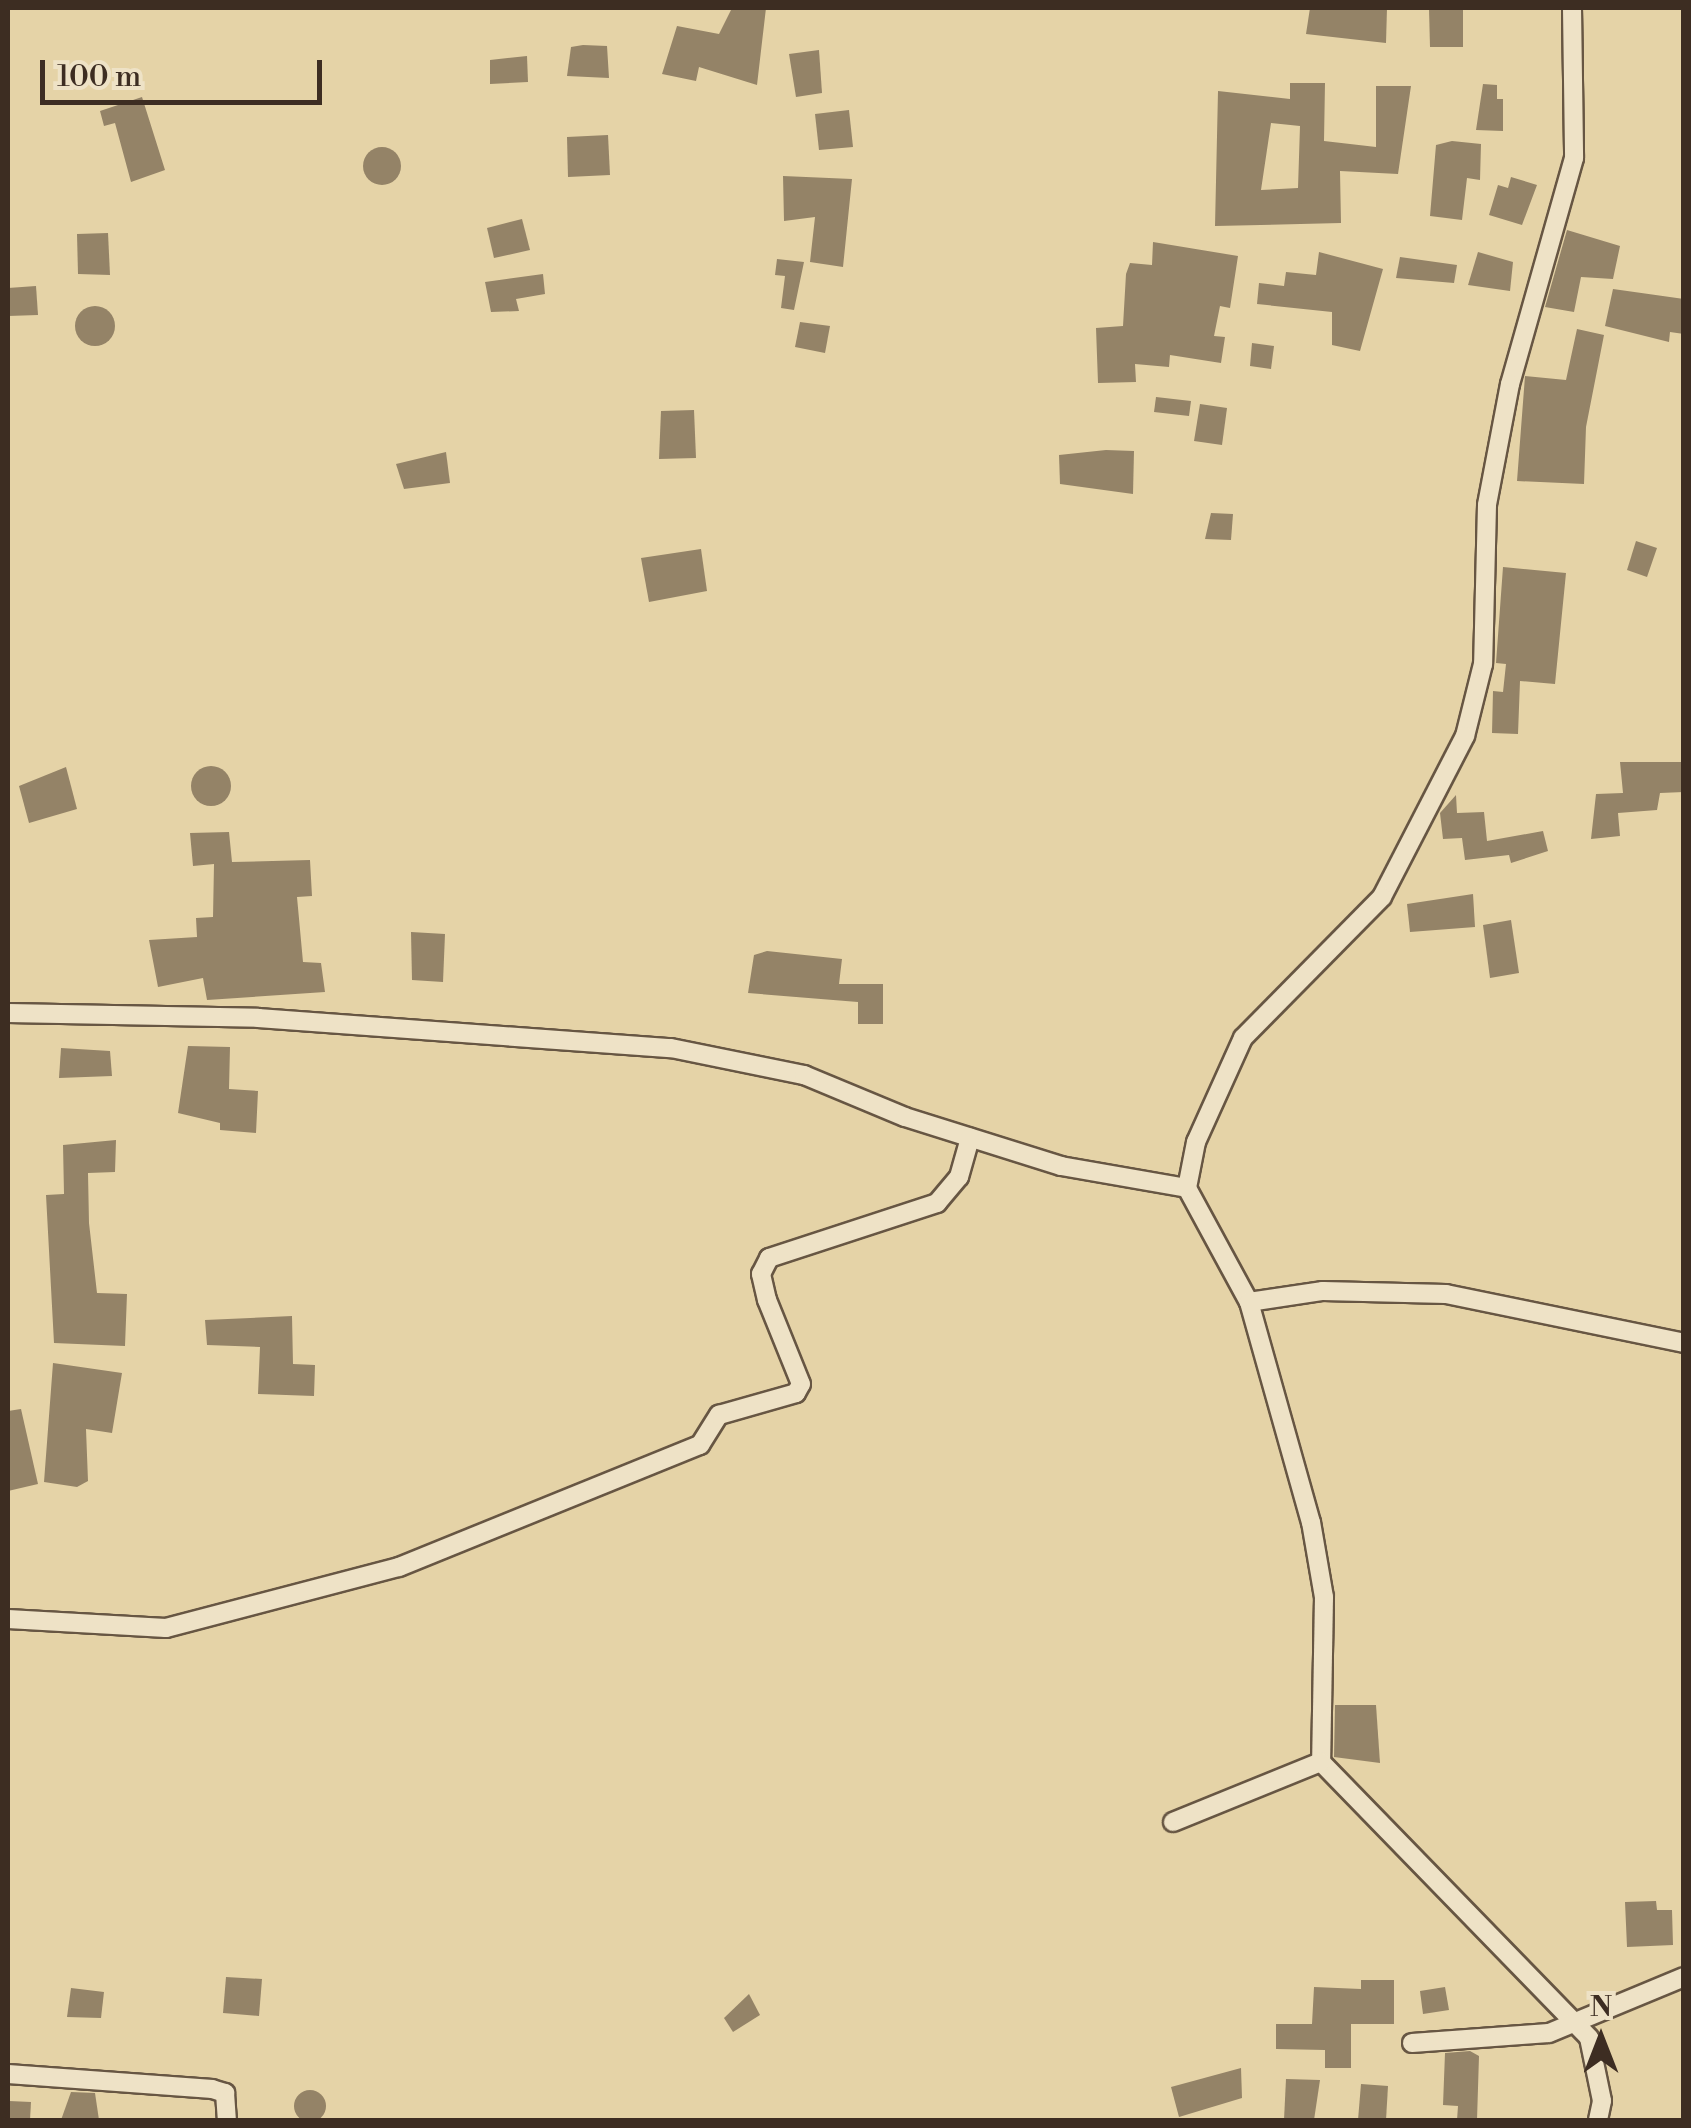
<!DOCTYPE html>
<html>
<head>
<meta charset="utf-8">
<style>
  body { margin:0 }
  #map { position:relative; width:1691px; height:2128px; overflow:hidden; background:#e5d3a7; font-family:"Libre Bodoni",serif }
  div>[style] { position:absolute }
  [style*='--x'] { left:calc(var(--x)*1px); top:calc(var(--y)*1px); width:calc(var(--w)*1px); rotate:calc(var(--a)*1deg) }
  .building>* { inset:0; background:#948367 }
  .round { border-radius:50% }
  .roads { filter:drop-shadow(2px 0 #675643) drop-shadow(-2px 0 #675643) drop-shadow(0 2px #675643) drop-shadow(0 -2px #675643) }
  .minor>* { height:18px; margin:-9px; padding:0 9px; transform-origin:9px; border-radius:9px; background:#eee2c6 }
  span { translate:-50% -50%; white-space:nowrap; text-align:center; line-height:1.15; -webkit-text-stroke:10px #eee2c6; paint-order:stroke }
  .frame { position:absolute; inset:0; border:10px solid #3d2d22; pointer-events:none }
  .north { position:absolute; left:1551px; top:1988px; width:100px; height:100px; -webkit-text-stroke:8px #eee2c6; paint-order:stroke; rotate:0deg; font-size:28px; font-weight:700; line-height:40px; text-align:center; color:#3d2d22 }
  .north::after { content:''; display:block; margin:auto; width:35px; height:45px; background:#3d2d22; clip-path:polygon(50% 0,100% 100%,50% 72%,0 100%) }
  .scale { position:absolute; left:40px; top:60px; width:282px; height:45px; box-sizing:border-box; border:5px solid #3d2d22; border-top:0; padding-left:12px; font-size:30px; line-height:35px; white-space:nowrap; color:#3d2d22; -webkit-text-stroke:8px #eee2c6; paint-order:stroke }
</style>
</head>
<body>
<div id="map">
  <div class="building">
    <i style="clip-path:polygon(732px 8px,766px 8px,757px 85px,699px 67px,696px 81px,662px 74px,677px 26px,719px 34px)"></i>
    <i style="clip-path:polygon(1310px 8px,1387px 8px,1386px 43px,1306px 34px)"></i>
    <i style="clip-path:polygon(1429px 8px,1463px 8px,1463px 47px,1430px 47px)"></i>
    <i style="clip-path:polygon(583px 45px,607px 46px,609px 78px,567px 76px,571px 47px)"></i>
    <i style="clip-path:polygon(819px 50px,822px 93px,796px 97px,789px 54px)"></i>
    <i style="clip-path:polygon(527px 56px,528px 82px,490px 84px,490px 60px)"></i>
    <i style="clip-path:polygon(evenodd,1290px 83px,1325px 83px,1324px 141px,1376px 147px,1376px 86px,1411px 86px,1398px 174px,1340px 171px,1341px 223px,1215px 226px,1218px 91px,1290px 99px,1290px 83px,1271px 123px,1300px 126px,1298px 188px,1261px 190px,1271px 123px)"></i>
    <i style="clip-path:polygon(1483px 84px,1497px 85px,1497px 99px,1503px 99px,1503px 131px,1476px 130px)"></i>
    <i style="clip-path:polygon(142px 97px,165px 170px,131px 182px,115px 123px,104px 126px,100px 111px)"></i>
    <i style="clip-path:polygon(849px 110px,853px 147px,819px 150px,815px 114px)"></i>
    <i style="clip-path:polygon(608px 135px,610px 175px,568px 177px,567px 137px)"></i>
    <i style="clip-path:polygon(1452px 141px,1481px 144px,1480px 180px,1467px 178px,1462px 220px,1430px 216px,1436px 145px)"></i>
    <i class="round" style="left:363px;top:147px;width:38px;height:38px"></i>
    <i style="clip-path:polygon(783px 176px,852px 179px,843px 267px,810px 262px,815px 217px,784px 221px)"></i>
    <i style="clip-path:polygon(1511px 177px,1537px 185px,1522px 225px,1489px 215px,1498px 185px,1508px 188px)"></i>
    <i style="clip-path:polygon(522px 219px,530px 250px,494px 258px,487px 228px)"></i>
    <i style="clip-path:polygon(1567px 230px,1620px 246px,1613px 279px,1581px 277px,1574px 312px,1545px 307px)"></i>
    <i style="clip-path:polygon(108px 233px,110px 275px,78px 274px,77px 234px)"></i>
    <i style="clip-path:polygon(1153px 242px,1238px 256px,1230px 308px,1220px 306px,1214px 336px,1225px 337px,1221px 363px,1170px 355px,1169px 367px,1135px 364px,1136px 382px,1098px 383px,1096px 328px,1123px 326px,1126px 274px,1130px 263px,1152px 265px)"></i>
    <i style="clip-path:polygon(1319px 252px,1383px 269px,1360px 351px,1332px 345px,1332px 312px,1257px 304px,1259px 283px,1284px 286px,1286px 272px,1316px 275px)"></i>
    <i style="clip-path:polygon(1478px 252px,1513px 262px,1510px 291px,1468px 285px)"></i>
    <i style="clip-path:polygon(1400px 257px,1457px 265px,1454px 283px,1396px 278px)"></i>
    <i style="clip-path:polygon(777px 259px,804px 262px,794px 310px,781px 308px,785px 276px,775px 275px)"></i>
    <i style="clip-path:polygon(543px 274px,545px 294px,516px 299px,519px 311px,491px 312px,485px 282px)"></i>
    <i style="clip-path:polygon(36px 286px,38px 315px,8px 316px,8px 288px)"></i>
    <i style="clip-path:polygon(1613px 289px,1684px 299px,1684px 334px,1670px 332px,1669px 342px,1605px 326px)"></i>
    <i class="round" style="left:75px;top:306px;width:40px;height:40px"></i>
    <i style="clip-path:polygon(800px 322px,830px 326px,825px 353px,795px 347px)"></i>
    <i style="clip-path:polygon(1577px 329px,1604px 335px,1586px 427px,1584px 484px,1517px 481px,1525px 376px,1566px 380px)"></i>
    <i style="clip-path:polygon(1252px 343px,1274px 346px,1271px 369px,1250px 366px)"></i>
    <i style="clip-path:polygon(1156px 397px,1191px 401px,1189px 416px,1154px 412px)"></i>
    <i style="clip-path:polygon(1200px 404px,1227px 408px,1222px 445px,1194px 441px)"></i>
    <i style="clip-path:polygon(694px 410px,696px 458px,659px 459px,661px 411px)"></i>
    <i style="clip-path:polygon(1106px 450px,1134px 451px,1133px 494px,1060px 484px,1059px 455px)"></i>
    <i style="clip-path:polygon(446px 452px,450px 483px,404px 489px,396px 464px)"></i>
    <i style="clip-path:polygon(1211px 513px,1233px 514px,1231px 540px,1205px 539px)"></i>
    <i style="clip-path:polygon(1636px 541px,1657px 548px,1647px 577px,1627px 570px)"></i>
    <i style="clip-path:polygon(701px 549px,707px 591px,649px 602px,641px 558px)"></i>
    <i style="clip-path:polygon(1503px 567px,1566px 573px,1555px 684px,1520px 681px,1518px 734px,1492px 733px,1493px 691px,1503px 692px,1506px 664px,1496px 663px)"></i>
    <i style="clip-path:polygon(1620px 762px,1684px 762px,1684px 792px,1660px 793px,1657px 810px,1618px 813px,1620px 836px,1591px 839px,1596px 794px,1623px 793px)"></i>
    <i class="round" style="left:191px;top:766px;width:40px;height:40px"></i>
    <i style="clip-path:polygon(66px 767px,77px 809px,29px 823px,19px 786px)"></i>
    <i style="clip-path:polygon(1456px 795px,1457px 813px,1484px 812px,1487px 841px,1543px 831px,1548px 851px,1511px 863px,1509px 855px,1465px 860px,1462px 838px,1443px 839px,1440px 813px)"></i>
    <i style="clip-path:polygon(229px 832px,232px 862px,310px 860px,312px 896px,297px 897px,303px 962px,321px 963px,325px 992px,207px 1000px,203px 978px,158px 987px,149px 940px,197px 937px,196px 918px,213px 917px,214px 864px,193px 866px,190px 833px)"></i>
    <i style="clip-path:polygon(1473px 894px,1475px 927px,1410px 932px,1407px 904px)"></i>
    <i style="clip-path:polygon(1511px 920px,1519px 973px,1490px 978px,1483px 925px)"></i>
    <i style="clip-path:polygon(411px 932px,445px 934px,443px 982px,412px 980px)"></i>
    <i style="clip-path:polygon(767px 951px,842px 959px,839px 984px,883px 984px,883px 1024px,858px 1024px,858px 1002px,748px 993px,754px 955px)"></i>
    <i style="clip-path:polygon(188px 1046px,230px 1047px,229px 1089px,258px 1091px,256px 1133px,220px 1130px,220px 1123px,178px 1113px)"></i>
    <i style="clip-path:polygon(61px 1048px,110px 1051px,112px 1076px,59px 1078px)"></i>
    <i style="clip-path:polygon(116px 1140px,115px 1172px,88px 1173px,89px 1223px,97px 1293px,127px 1294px,125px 1346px,54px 1343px,46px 1195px,64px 1194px,63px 1145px)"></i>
    <i style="clip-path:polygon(292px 1316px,293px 1364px,315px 1365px,314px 1396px,258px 1394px,260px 1347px,207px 1345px,205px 1320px)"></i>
    <i style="clip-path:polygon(53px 1363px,122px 1373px,112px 1433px,86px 1429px,88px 1481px,77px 1487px,44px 1482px)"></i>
    <i style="clip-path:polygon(21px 1409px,38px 1484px,8px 1491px,8px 1411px)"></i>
    <i style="clip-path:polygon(1335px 1705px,1376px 1705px,1380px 1763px,1334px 1757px)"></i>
    <i style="clip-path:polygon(1656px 1901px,1657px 1910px,1672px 1910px,1673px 1945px,1627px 1947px,1625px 1902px)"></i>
    <i style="clip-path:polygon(226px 1977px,262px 1979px,259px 2016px,223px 2013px)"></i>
    <i style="clip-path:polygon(1361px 1980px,1394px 1980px,1394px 2024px,1351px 2024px,1351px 2068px,1325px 2068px,1325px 2050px,1276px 2049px,1276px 2024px,1312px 2024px,1314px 1987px,1361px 1989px)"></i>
    <i style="clip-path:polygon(1445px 1987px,1449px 2010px,1423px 2014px,1420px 1991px)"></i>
    <i style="clip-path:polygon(71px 1988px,104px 1992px,101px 2018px,67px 2017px)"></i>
    <i style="clip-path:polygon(749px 1994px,760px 2015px,733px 2032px,724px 2018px)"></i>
    <i style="clip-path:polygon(1470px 2051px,1479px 2056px,1477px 2120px,1457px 2120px,1458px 2106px,1443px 2105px,1445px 2053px)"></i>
    <i style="clip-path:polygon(1241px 2068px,1242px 2098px,1179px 2117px,1171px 2087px)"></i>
    <i style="clip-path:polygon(1286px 2079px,1320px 2080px,1314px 2120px,1284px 2120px)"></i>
    <i style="clip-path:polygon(1361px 2084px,1388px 2086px,1386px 2120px,1358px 2120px)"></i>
    <i class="round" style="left:294px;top:2090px;width:32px;height:32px"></i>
    <i style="clip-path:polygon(71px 2092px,95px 2093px,99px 2120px,61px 2120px)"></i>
    <i style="clip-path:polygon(9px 2101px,31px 2102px,30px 2120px,8px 2120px)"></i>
  </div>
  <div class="roads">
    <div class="minor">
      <i style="--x:1572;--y:8;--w:150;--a:89.2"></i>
      <i style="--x:1574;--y:158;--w:235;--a:105.8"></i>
      <i style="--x:1510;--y:384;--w:123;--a:100.8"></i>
      <i style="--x:1487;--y:505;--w:159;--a:91.4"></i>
      <i style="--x:1483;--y:664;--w:74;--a:104"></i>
      <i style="--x:1465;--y:736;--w:181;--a:117.3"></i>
      <i style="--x:1382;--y:897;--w:198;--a:134.6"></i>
      <i style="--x:1243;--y:1038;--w:114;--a:114.3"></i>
      <i style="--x:1196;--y:1142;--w:47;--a:101.1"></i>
      <i style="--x:1187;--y:1188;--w:130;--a:61.5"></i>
      <i style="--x:1249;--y:1302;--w:229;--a:74.3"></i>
      <i style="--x:1311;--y:1522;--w:76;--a:80.2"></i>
      <i style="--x:1324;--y:1597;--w:165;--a:91"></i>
      <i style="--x:1321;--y:1762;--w:385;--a:45.8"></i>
      <i style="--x:1589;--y:2038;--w:64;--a:78.3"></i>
      <i style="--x:1602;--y:2101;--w:19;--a:102"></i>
      <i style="--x:8;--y:1013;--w:250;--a:1.1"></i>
      <i style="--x:258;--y:1018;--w:414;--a:4.2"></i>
      <i style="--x:671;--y:1048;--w:136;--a:11.5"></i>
      <i style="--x:804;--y:1075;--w:109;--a:22.6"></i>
      <i style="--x:905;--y:1117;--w:164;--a:17.4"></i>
      <i style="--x:1061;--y:1166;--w:128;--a:9.9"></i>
      <i style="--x:1249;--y:1302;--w:75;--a:-8.5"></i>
      <i style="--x:1323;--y:1291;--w:123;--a:1.4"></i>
      <i style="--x:1446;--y:1294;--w:243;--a:11.6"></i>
      <i style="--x:8;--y:1619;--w:158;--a:3.3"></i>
      <i style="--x:166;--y:1628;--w:241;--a:-14.7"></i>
      <i style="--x:399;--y:1567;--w:325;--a:-22.1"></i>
      <i style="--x:700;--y:1445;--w:36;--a:-58"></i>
      <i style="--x:719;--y:1415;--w:80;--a:-15.9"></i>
      <i style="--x:796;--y:1393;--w:10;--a:-61"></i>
      <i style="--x:801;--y:1384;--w:91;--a:-112"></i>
      <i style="--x:767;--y:1300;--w:27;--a:-103"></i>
      <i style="--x:761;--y:1274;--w:18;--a:-63"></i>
      <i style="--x:769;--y:1258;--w:177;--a:-18.1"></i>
      <i style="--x:937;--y:1203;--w:34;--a:-50"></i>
      <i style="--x:959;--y:1177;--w:41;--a:-74.2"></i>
      <i style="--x:1173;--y:1822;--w:160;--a:-22.1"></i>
      <i style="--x:1412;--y:2043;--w:137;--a:-4.2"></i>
      <i style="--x:1549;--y:2033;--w:146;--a:-22.5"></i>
      <i style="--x:8;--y:2074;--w:205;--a:4.2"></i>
      <i style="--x:212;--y:2089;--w:14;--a:17"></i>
      <i style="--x:225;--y:2093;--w:27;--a:86"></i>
    </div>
  </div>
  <div class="frame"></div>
  <div class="north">N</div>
  <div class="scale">100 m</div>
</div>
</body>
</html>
